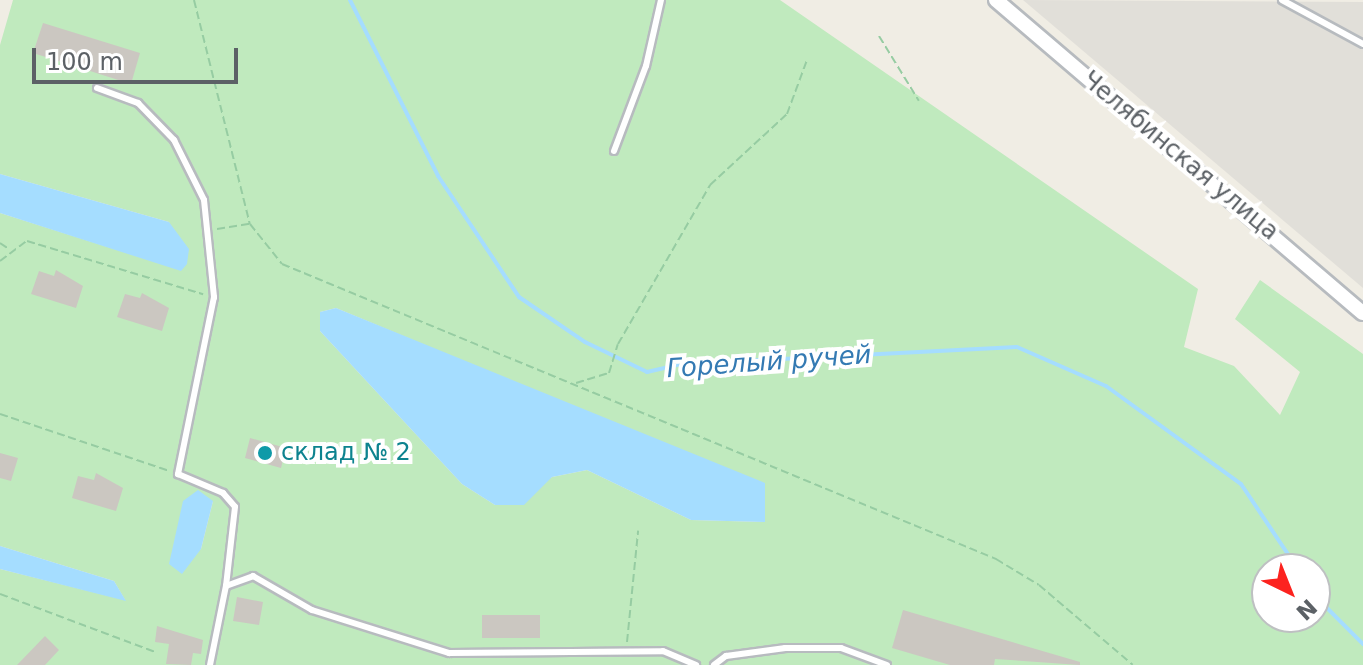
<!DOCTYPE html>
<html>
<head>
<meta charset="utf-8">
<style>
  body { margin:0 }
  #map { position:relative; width:1363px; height:665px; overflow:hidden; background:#f0ede4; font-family:"DejaVu Sans",sans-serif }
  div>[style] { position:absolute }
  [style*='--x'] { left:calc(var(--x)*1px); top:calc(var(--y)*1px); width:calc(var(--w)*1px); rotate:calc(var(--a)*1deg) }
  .industrial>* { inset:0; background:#e1dfd9 }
  .green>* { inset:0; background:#c0eabe }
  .water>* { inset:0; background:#a5ddff }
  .stream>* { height:4px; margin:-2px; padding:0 2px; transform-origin:2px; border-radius:2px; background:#a5ddff }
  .building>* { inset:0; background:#cbc7c1 }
  .path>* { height:2px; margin-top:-1px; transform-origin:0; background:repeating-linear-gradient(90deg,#96cca2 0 8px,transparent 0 12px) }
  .roads { filter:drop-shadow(2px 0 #b7bbbf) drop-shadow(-2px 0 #b7bbbf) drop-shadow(0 2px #b7bbbf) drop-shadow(0 -2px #b7bbbf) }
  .service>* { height:6px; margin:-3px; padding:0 3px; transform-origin:3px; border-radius:3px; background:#fff }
  .tertiary>* { height:14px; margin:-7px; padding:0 7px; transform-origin:7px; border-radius:7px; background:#fff }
  .dots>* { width:22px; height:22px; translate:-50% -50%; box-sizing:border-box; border:4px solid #fff; border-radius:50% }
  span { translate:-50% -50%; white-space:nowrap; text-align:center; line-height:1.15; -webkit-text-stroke:8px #fff; paint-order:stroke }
  .street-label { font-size:24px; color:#5c6166 }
  .culture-label { font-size:24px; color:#0d838f }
  .left { translate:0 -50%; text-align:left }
  .water-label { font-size:26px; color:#347ab3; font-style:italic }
  .north { position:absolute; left:1251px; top:553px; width:80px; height:80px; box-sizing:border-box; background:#fff; border:2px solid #bec0c2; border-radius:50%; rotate:137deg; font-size:22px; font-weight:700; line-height:32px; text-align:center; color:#5c6166 }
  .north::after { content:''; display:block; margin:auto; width:28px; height:36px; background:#fc231f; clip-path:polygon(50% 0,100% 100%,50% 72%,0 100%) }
  .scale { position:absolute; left:32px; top:48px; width:206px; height:36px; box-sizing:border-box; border:4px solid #5c6166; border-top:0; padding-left:10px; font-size:24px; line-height:28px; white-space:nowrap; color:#5c6166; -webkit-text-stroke:6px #fff; paint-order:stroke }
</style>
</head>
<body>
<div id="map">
  <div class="industrial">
    <i style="clip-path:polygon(1023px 0,1363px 2px,1363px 288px)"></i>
  </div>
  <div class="green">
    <i style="clip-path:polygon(evenodd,13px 0,780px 0,1198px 289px,1184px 347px,1234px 366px,1280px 415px,1300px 372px,1235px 319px,1260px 280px,1363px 354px,1363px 665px,0 665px,0 569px,125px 600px,114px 581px,0 546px,0 213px,181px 270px,169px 222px,0 174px,0 45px,13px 0,336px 308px,667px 446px,765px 522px,691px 520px,587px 470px,552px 477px,495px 505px,462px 484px,320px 331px,320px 312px,336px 308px,13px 0,213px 501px,201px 549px,169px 564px,213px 501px,13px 0,1267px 569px,1315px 569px,1315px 617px,1267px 617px,1267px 569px)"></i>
  </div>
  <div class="water">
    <i style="clip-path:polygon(0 174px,169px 222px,189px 249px,187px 264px,181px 271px,0 213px)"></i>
    <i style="clip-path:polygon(336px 308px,765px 483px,765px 522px,691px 520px,587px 470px,552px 477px,524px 505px,495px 505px,462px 484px,320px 331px,320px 312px)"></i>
    <i style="clip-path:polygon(198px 490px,213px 501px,201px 549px,182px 574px,169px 564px,183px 501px)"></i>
    <i style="clip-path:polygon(0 546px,114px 581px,126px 601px,0 569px)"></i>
  </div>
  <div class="stream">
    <i style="--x:350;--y:0;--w:197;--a:63.4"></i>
    <i style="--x:438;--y:176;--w:146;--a:56.2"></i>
    <i style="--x:519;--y:297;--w:80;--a:34.3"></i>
    <i style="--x:585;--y:342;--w:69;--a:25.8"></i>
    <i style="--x:647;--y:372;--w:36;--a:-13"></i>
    <i style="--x:682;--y:364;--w:335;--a:-2.9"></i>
    <i style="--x:1017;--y:347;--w:97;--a:23.7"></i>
    <i style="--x:1106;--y:386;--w:167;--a:36"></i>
    <i style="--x:1241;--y:484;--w:102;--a:56.2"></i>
    <i style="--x:1315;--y:596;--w:68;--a:45"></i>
  </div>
  <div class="building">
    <i style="clip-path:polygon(43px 23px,140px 53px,131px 84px,33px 53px)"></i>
    <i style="clip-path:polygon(56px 270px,83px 286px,76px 308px,31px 294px,39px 271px,54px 276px)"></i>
    <i style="clip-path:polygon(142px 293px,169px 308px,162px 331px,117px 317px,125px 294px,140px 298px)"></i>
    <i style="clip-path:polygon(250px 438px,286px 448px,281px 468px,245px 458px)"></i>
    <i style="clip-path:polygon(0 453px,18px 458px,11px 481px,0 478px)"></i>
    <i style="clip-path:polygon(96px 473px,123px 488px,116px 511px,72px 498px,78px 476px,94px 480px)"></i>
    <i style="clip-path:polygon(237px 597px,263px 602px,259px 625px,233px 621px)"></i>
    <i style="clip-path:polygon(903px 610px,1080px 662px,1080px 665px,995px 659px,994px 665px,950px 665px,892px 648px)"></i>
    <i style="clip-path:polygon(482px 615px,540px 615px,540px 638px,482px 638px)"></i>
    <i style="clip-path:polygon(157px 626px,203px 640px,201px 654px,193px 653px,191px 665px,166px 664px,169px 644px,155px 642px)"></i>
    <i style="clip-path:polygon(45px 636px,59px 650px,45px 665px,17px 665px)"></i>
  </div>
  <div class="path">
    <i style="--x:194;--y:0;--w:231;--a:76"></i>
    <i style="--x:250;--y:224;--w:51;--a:51.3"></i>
    <i style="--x:282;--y:264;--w:773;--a:22.45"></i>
    <i style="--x:996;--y:559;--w:50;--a:31.2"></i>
    <i style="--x:1039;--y:585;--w:123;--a:40.4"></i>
    <i style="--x:879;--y:36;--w:76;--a:58.4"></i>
    <i style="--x:217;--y:229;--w:33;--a:-9"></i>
    <i style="--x:0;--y:243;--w:11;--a:34"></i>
    <i style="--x:0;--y:261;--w:34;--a:-37"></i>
    <i style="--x:27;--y:241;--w:184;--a:16.8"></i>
    <i style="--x:576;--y:383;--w:34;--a:-17"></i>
    <i style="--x:609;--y:373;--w:30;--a:-73"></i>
    <i style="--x:618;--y:344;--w:184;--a:-59.9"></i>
    <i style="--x:710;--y:185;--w:105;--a:-42.7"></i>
    <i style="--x:787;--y:114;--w:58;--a:-69.7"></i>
    <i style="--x:0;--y:414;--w:178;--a:18.6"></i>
    <i style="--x:0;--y:594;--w:165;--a:20.5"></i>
    <i style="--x:627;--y:642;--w:112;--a:-84.3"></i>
  </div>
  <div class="roads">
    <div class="service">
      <i style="--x:1282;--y:0;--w:92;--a:28.5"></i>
      <i style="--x:97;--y:88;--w:44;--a:20.1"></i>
      <i style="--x:138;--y:103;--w:52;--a:45.8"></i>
      <i style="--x:174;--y:140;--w:67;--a:63.4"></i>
      <i style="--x:204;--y:200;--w:98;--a:84.1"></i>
      <i style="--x:214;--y:297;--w:181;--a:101.5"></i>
      <i style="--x:178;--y:474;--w:49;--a:22.9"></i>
      <i style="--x:223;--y:493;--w:18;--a:49"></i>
      <i style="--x:235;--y:507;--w:80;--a:96.5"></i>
      <i style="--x:614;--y:151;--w:91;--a:-69.4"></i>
      <i style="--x:646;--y:66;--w:68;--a:-77.2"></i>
      <i style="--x:210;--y:665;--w:81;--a:-78.6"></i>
      <i style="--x:226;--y:586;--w:29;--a:-20"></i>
      <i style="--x:253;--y:576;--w:68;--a:30"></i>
      <i style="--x:312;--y:610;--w:144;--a:17.4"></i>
      <i style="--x:449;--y:653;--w:214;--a:-0.5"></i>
      <i style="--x:663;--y:651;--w:36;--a:23"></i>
      <i style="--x:714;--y:665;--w:15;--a:-37"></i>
      <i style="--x:726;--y:656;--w:60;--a:-7.7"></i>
      <i style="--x:785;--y:648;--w:56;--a:0"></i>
      <i style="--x:841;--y:648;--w:49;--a:20.3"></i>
    </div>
    <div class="tertiary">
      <i style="--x:996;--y:0;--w:482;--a:40.5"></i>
    </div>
  </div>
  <div class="dots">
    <i style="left:265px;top:453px;background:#0f9aa8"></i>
  </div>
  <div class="street-label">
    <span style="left:1180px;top:156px;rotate:40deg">Челябинская улица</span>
  </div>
  <div class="culture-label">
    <span class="left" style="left:281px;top:453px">склад № 2</span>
  </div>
  <div class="water-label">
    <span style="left:769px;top:362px;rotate:-4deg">Горелый ручей</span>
  </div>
  <div class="north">N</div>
  <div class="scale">100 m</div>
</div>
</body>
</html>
